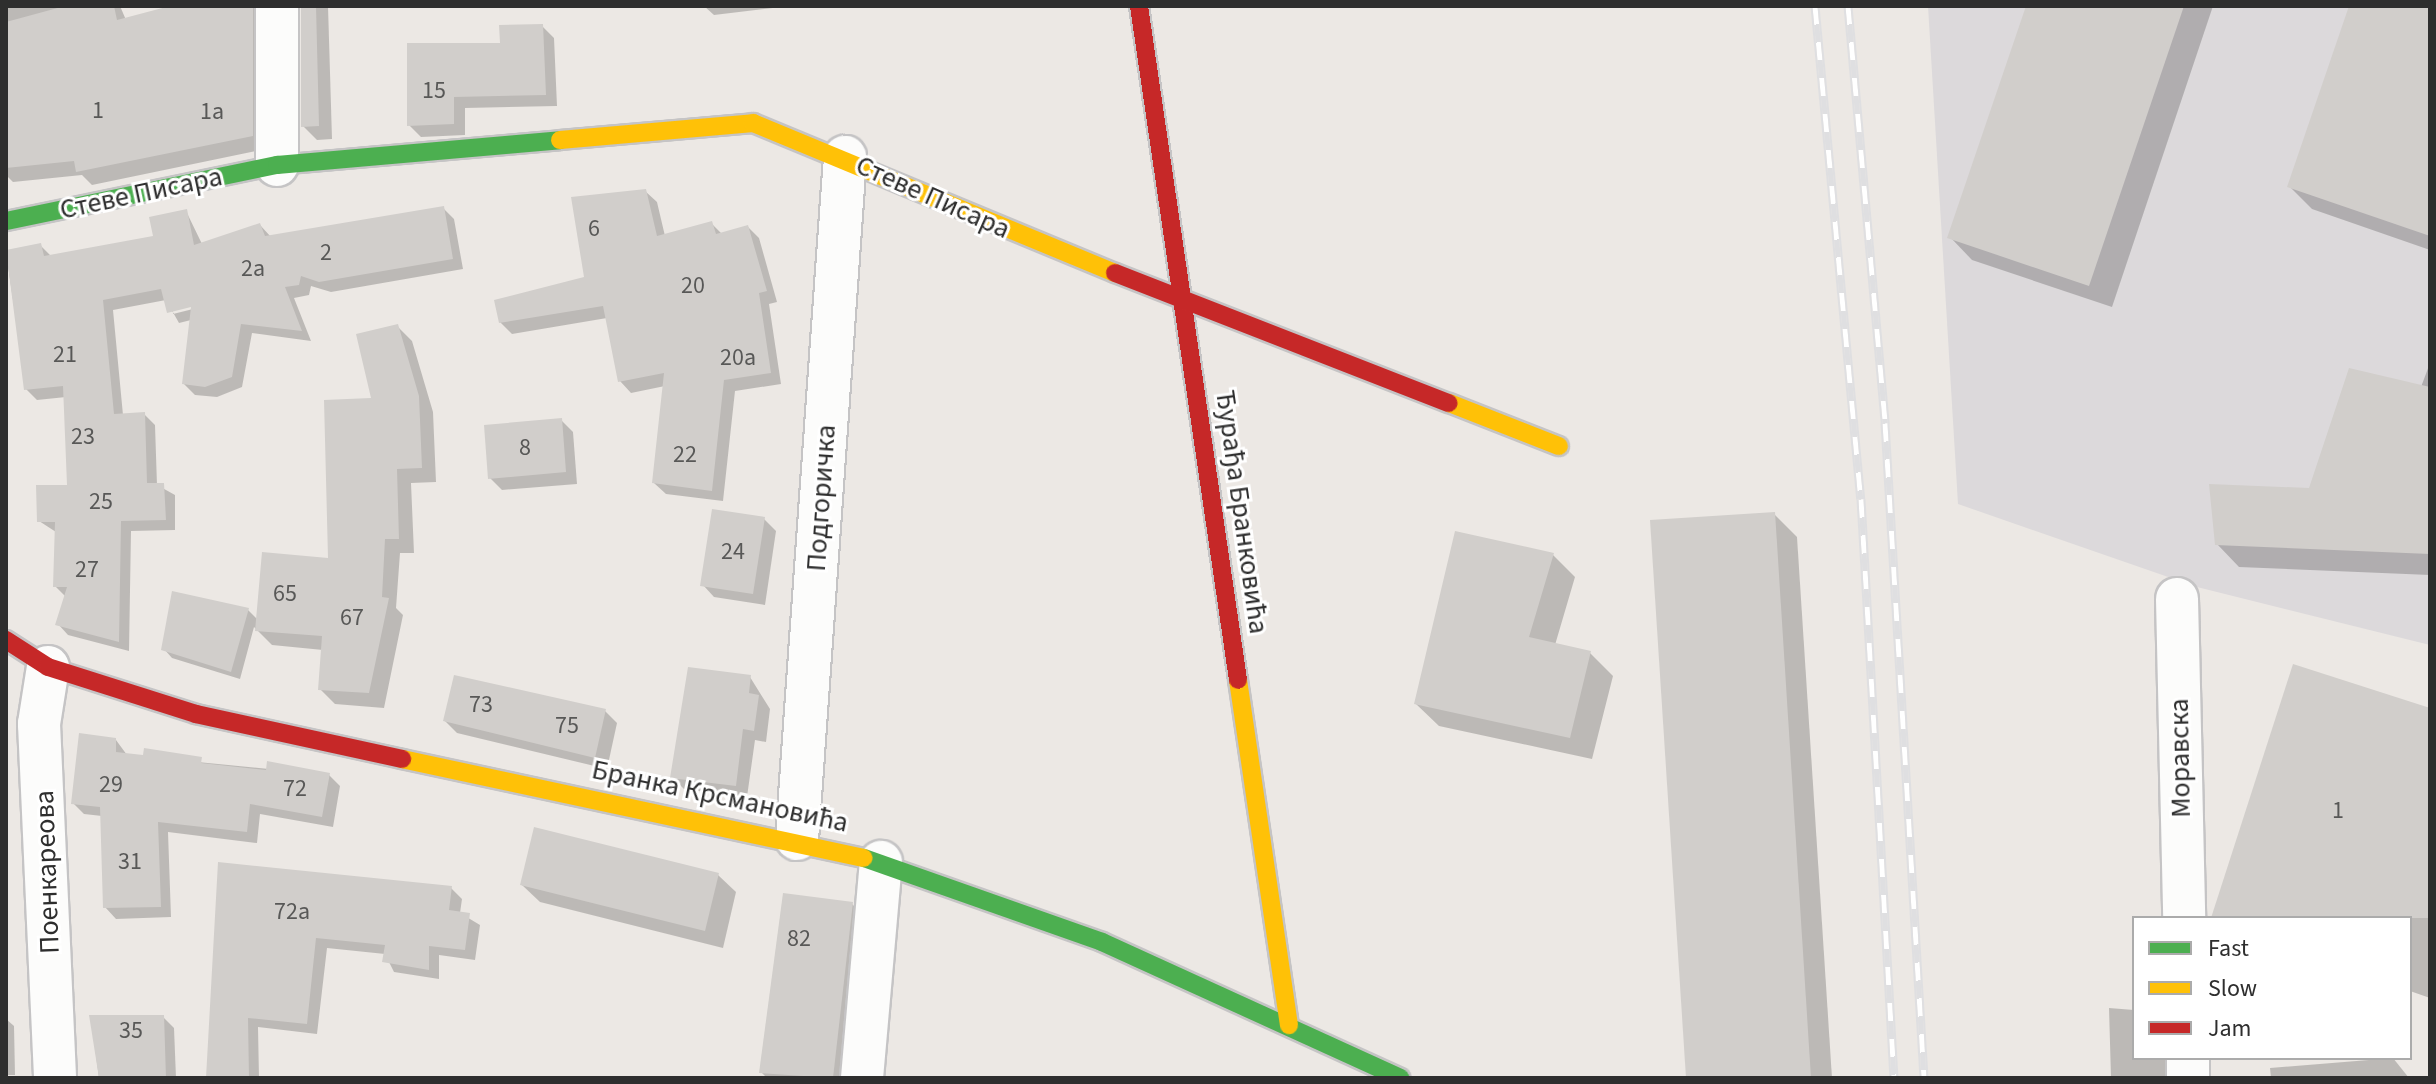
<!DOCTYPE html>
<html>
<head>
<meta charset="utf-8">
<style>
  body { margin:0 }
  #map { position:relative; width:2436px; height:1084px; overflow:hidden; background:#ece8e4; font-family:"Source Sans 3",sans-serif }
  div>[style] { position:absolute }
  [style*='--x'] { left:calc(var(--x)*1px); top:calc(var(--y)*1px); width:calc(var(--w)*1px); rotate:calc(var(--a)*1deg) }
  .industrial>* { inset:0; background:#dcd9db }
  .shadow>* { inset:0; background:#0003 }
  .building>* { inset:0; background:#d1cecb }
  .roads { filter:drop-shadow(2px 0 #c5c4c5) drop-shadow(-2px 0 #c5c4c5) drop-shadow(0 2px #c5c4c5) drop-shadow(0 -2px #c5c4c5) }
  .street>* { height:42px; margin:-21px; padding:0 21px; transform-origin:21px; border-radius:21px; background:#fcfcfb }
  .fast>* { height:18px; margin:-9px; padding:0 9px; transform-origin:9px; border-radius:9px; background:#4caf50 }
  .slow>* { height:18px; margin:-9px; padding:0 9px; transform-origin:9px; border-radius:9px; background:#ffc107 }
  .jam>* { height:18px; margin:-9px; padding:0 9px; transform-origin:9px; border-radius:9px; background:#c62828 }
  .rail>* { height:9px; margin-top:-4.5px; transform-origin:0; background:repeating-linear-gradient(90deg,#fff 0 18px,#dfdfe1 0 36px); box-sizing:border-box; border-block:2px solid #dfdfe1 }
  span { translate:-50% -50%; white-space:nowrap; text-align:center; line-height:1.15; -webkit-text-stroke:6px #fff; paint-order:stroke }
  .number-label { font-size:24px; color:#585857 }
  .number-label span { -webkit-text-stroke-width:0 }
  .street-label { font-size:28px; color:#2e2e2e }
  .frame { position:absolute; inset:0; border:8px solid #2e2e2e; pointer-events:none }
  .legend { position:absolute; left:2132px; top:916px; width:280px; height:144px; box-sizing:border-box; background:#fff; border:2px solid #ababab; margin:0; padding:10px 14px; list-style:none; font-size:24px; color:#2e2e2e }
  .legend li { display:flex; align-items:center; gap:16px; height:40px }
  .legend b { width:40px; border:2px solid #ababab }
</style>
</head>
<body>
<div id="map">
  <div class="industrial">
    <i style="clip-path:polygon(1928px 6px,2430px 6px,2430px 645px,2197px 587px,1958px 504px)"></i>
  </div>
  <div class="shadow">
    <i style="clip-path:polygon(6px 6px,120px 6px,126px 20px,178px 6px,274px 6px,266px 149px,92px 185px,82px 175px,13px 182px,6px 175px)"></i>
    <i style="clip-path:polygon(303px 6px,328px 6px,332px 139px,317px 140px,303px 126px)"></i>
    <i style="clip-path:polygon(704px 6px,790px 6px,714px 15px)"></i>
    <i style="clip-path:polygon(2028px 6px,2213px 6px,2112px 307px,1972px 260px,1950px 237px)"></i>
    <i style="clip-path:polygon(2351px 6px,2430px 6px,2430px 250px,2312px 209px,2290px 187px)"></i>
    <i style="clip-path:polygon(542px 26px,554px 38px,557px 106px,465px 108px,465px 135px,421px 137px,409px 125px,502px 45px)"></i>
    <i style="clip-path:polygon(645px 191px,657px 202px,665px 236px,711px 223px,722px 234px,748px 227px,759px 238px,777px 302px,769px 304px,781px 384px,735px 391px,723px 501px,666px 494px,654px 483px,665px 386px,631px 393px,620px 381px,607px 318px,512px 334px,500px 322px,586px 279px)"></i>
    <i style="clip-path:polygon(evenodd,443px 208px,454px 219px,463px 269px,331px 292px,311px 286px,309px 295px,294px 298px,311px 341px,252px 333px,242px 387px,217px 397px,195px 395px,184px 384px,191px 320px,179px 323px,166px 300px,113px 310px,123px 415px,144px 414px,155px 425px,157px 485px,175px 495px,175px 530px,131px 531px,129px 651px,68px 635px,58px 624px,66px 597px,55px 586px,56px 532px,39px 521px,69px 487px,66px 397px,37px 400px,26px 389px,6px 252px,40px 245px,52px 257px,155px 237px,186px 211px,202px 244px,260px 225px,271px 237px,443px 208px,200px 303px,201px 307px,173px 314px,173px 310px,200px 303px)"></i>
    <i style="clip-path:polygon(397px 326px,412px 341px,433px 412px,436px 482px,411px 483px,414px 553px,400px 553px,396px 608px,403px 615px,384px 708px,335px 704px,320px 689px,323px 650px,272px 645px,254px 627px,240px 679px,172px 658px,164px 649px,248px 610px,258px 620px,330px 560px)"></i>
    <i style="clip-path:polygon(2430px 363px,2430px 575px,2239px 567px,2217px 544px,2310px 490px,2421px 387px)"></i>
    <i style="clip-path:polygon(561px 420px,573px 432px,577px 484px,502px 490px,490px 478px)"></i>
    <i style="clip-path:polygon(1774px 514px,1797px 537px,1832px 1078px,1688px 1078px)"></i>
    <i style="clip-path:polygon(764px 519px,776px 531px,765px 605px,714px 597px,703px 585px)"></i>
    <i style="clip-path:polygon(1553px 555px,1575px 577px,1555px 645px,1590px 653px,1613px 676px,1592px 759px,1439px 726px,1416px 704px)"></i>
    <i style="clip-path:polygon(750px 677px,770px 709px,766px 742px,755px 740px,747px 797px,684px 789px,672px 777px)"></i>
    <i style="clip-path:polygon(2430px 710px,2430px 998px,2410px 991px,2410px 918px,2221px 918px)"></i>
    <i style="clip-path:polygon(605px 711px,617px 723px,607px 769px,457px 733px,445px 721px)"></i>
    <i style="clip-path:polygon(116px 740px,127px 755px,329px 775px,340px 786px,333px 827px,260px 814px,257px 843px,168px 832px,171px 917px,116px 919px,105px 907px,102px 816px,84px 814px,73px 803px)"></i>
    <i style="clip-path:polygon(220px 865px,451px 888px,462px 899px,460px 913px,480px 925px,475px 960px,439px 955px,439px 979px,394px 972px,385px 954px,327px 948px,317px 1034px,258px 1027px,259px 1078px,208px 1078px)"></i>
    <i style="clip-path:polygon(718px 875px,736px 892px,723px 948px,540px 902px,522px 885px)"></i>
    <i style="clip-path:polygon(852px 904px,870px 922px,853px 1078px,767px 1078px,761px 1072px)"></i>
    <i style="clip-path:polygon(6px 948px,8px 950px,6px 976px)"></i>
    <i style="clip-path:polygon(2109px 1008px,2134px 1010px,2134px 1058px,2168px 1058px,2176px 1078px,2111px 1078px)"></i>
    <i style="clip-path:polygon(91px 1017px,163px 1017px,174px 1028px,176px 1078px,99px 1078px)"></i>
    <i style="clip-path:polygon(6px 1019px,14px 1026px,15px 1075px,6px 1075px)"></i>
    <i style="clip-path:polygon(2393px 1058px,2409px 1078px,2271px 1078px,2270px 1068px)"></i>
  </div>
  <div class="building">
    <i style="clip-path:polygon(65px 6px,114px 6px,117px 20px,170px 6px,253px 6px,253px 136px,76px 172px,74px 161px,6px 168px,6px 22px)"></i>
    <i style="clip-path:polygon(301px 6px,316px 6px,319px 126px,301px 127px)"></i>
    <i style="clip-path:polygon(2026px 6px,2184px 6px,2089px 286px,1947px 238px)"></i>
    <i style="clip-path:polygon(2349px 6px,2430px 6px,2430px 236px,2287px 187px)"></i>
    <i style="clip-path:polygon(543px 24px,546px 95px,454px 97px,454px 124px,407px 126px,407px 43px,500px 43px,499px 25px)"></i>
    <i style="clip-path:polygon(646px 189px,657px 236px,712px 221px,716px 234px,748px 225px,767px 291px,759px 293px,771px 373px,724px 380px,712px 491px,652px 483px,664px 373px,618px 382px,603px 306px,499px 323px,494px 300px,584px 277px,571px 197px)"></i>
    <i style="clip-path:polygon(444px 206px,453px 259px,319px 282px,301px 276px,299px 285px,285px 287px,302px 331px,241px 324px,232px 377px,205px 387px,182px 384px,191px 307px,167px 313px,161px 289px,103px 300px,114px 414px,145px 412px,147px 483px,164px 483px,166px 520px,121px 521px,119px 642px,55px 625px,67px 587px,53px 587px,55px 522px,37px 522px,36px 485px,67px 485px,63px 386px,24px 390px,6px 250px,41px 243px,44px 256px,153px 236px,149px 217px,187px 209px,194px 245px,260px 223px,265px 236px)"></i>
    <i style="clip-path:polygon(398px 324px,419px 396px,422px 468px,397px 469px,399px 539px,385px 539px,382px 597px,389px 598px,369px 693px,318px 690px,322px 636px,255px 631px,262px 552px,328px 558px,324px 400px,371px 398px,356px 334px)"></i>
    <i style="clip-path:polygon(2349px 368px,2430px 387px,2430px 554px,2215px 545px,2209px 484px,2309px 488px)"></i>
    <i style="clip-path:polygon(562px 418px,566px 472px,488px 479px,484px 425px)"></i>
    <i style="clip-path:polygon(712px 509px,765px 517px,753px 594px,700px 586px)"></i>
    <i style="clip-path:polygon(1775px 512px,1811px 1078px,1686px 1078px,1650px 520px)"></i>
    <i style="clip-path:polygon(1455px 531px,1554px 553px,1529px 637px,1591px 651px,1570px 738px,1414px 704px)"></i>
    <i style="clip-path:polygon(172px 591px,249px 608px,231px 672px,161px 650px)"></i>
    <i style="clip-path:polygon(2293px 664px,2430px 708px,2430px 918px,2211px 918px)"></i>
    <i style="clip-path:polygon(688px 667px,751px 675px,749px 693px,759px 695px,754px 731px,743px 729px,736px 786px,670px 778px)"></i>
    <i style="clip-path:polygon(454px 675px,606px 709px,595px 758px,443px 721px)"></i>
    <i style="clip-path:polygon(79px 733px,116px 738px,116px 752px,143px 755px,144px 748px,202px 757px,201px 763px,266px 770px,267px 761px,330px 773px,322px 817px,250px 804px,247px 832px,158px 822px,161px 907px,103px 908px,100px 807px,71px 804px)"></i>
    <i style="clip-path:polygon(534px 827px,719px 873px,705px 931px,520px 885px)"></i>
    <i style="clip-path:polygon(218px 862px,452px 886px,449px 910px,470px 913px,465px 950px,429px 946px,429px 970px,382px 962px,385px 945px,316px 938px,307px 1024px,248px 1018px,249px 1078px,206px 1078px)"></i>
    <i style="clip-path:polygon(783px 893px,853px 902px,833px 1078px,759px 1073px)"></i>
    <i style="clip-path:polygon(89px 1015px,164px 1015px,166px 1078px,99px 1078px)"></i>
  </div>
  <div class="roads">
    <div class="street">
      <i style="--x:277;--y:165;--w:159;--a:-90"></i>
      <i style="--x:2177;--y:599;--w:319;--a:88.7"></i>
      <i style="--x:48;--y:667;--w:58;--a:99"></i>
      <i style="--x:39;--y:724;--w:354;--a:87.4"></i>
      <i style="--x:797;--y:839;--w:684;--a:-85.97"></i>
      <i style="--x:2188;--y:1058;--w:20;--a:90"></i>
      <i style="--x:862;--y:1078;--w:217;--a:-85"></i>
    </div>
    <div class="fast">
      <i style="--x:6;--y:221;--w:277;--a:-11.7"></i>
      <i style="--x:277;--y:165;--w:284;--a:-5"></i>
      <i style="--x:864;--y:858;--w:252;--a:19.4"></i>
      <i style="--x:1102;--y:942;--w:328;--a:24.5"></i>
    </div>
    <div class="slow">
      <i style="--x:560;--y:140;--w:194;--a:-5"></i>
      <i style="--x:753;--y:123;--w:392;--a:22.5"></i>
      <i style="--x:1449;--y:403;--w:118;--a:21.4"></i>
      <i style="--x:1238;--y:680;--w:349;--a:81.6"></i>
      <i style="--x:402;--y:759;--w:472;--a:12.1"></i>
    </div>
    <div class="jam">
      <i style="--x:1139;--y:6;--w:681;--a:81.64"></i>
      <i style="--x:1115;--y:273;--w:358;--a:21.3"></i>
      <i style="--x:6;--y:640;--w:50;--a:32.7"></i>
      <i style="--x:48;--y:667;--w:155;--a:17.6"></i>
      <i style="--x:196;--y:714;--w:211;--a:12.3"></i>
    </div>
  </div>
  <div class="rail">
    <i style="--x:1815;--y:6;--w:495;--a:84.7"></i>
    <i style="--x:1861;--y:499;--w:580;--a:86.74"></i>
    <i style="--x:1848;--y:6;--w:419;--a:84.9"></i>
    <i style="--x:1885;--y:423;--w:656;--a:86.59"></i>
  </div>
  <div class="number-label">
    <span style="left:434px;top:91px">15</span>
    <span style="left:98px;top:111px">1</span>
    <span style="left:212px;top:112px">1a</span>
    <span style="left:594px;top:229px">6</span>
    <span style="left:326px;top:253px">2</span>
    <span style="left:253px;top:269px">2a</span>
    <span style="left:693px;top:286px">20</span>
    <span style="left:65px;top:355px">21</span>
    <span style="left:738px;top:358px">20a</span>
    <span style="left:83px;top:437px">23</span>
    <span style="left:525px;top:448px">8</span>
    <span style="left:685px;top:455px">22</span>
    <span style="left:101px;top:502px">25</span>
    <span style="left:733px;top:552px">24</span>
    <span style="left:87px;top:570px">27</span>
    <span style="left:285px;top:594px">65</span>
    <span style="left:352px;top:618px">67</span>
    <span style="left:481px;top:705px">73</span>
    <span style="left:567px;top:726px">75</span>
    <span style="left:111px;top:785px">29</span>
    <span style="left:295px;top:789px">72</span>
    <span style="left:2338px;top:811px">1</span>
    <span style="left:130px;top:862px">31</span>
    <span style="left:292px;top:912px">72a</span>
    <span style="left:799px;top:939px">82</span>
    <span style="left:131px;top:1031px">35</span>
  </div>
  <div class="street-label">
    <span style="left:141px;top:193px;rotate:-12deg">Стеве Писара</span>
    <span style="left:933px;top:197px;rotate:24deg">Стеве Писара</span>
    <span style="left:821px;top:498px;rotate:-86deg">Подгоричка</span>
    <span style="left:1242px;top:512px;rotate:82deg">Ђурађа Бранковића</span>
    <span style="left:2180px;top:758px;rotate:-91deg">Моравска</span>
    <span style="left:720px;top:796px;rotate:12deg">Бранка Крсмановића</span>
    <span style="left:47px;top:872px;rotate:-92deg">Поенкареова</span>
  </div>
  <div class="frame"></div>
  <ul class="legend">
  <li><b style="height:10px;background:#4caf50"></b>Fast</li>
  <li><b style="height:10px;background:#ffc107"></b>Slow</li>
  <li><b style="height:10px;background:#c62828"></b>Jam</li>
  </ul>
</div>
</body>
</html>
